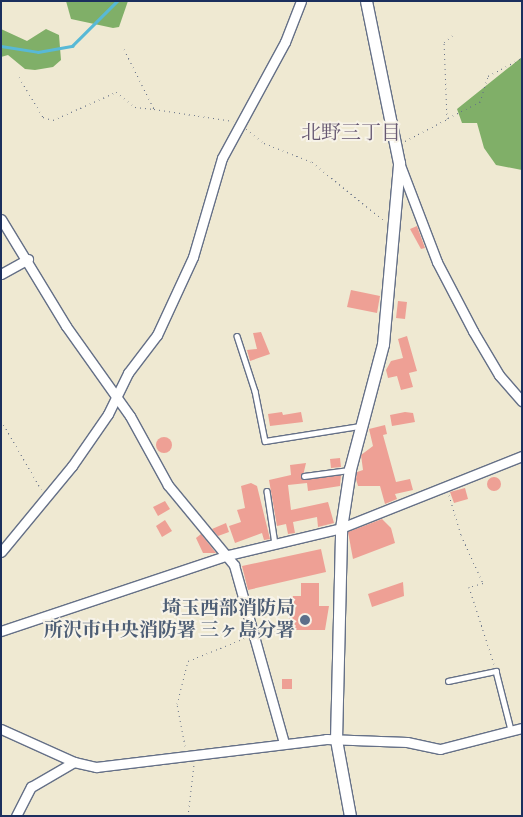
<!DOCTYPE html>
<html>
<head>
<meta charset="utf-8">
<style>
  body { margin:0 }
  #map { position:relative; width:523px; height:817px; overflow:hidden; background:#efe9d2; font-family:"IM FELL DW Pica","Noto Serif JP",serif }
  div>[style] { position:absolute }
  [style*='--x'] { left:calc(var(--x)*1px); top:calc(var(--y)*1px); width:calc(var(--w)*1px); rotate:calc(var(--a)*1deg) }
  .forest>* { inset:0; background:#80af68 }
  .stream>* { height:2.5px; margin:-1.25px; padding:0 1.25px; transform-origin:1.25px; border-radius:1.25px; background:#58b9d6 }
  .building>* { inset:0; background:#eea095 }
  .round { border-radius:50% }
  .path>* { height:1px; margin-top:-0.5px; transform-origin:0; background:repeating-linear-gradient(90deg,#657087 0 1px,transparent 0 5px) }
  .roads { filter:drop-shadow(1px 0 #657087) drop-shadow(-1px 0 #657087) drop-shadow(0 1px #657087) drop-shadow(0 -1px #657087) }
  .service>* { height:4.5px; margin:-2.25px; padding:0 2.25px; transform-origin:2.25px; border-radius:2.25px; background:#fff }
  .minor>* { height:9px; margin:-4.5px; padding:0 4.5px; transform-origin:4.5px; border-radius:4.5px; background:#fff }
  .tertiary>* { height:11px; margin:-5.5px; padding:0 5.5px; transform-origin:5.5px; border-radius:5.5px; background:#fff }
  .dots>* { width:14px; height:14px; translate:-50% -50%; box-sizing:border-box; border:2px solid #f7f3e8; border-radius:50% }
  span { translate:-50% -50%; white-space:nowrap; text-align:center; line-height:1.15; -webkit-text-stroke:4px #f7f3e8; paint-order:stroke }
  .service-label { font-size:19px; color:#4e5e75; font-weight:700 }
  .right { translate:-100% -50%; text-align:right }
  .neighbourhood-label { font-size:20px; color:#655771 }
  .frame { position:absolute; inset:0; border:2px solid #1b2f5e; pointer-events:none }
</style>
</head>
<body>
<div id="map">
  <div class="forest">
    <i style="clip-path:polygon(66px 1px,128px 1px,119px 27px,113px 28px,71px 19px)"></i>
    <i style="clip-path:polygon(1px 29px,27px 41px,46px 29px,59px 35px,61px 60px,53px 67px,35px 70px,25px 69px,8px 55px,1px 57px)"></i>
    <i style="clip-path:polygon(522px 57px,522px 170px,496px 165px,484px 148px,477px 123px,462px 123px,457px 109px)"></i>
  </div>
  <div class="stream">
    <i style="--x:1;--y:46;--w:37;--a:9"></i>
    <i style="--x:38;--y:52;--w:35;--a:-10"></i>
    <i style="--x:72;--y:46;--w:64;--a:-45"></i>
  </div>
  <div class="building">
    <i style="clip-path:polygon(417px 226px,425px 248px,421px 249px,410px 229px)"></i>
    <i style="clip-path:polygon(351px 290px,380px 296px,377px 313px,347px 307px)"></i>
    <i style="clip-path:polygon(398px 301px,407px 302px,405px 319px,396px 318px)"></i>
    <i style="clip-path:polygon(261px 332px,270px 354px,250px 361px,247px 350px,257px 349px,253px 333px)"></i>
    <i style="clip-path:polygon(407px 336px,417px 371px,409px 373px,413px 387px,401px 390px,397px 376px,388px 378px,386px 370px,391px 361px,403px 358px,398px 339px)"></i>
    <i style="clip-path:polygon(282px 412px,283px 415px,301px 412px,303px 422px,270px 426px,268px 414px)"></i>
    <i style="clip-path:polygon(405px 412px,413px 413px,415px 422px,392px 426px,390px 415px)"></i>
    <i style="clip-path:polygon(385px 425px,387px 434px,383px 435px,396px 482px,410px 479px,413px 490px,395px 494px,397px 499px,385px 504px,380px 486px,358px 486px,356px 479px,357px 472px,363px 470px,361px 455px,373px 446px,369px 429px)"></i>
    <i class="round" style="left:156px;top:437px;width:16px;height:16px"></i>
    <i style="clip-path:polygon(340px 458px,341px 467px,331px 468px,330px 459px)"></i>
    <i style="clip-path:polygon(306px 463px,302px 480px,341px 475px,340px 486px,308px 491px,307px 483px,288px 485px,291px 510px,328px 502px,334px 523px,318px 527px,317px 517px,293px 522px,295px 533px,288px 534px,286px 524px,277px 526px,269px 480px,291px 475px,290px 465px)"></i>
    <i class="round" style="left:487px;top:477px;width:14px;height:14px"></i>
    <i style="clip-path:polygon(251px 483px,257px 486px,270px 539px,264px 540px,262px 533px,235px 543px,229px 526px,241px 522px,237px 510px,245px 508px,241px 486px)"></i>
    <i style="clip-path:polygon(465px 488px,468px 499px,454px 503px,450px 492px)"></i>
    <i style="clip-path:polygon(165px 501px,170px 509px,158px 516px,153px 507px)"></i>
    <i style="clip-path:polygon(382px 519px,391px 528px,395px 543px,353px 559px,348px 532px)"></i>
    <i style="clip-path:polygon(165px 520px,172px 531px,162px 537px,156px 526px)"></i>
    <i style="clip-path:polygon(226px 523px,229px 532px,218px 536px,212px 529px)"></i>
    <i style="clip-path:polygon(201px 534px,216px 553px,203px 553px,196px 538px)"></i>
    <i style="clip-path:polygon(321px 549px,326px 572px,248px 590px,242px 566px)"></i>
    <i style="clip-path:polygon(403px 582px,404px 596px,372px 607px,368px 594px)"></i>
    <i style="clip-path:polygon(301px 583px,319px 583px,319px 606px,329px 606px,325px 630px,289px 630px,290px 606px,293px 596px,301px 596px)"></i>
    <i style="clip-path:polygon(282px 679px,292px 679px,292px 689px,282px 689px)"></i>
  </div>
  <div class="path">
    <i style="--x:124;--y:49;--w:67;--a:63.4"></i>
    <i style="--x:154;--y:109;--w:80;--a:8.6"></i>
    <i style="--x:19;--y:77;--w:47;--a:59"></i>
    <i style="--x:43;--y:117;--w:10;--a:17"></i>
    <i style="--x:53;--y:120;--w:69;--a:-24"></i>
    <i style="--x:116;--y:92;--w:24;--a:38"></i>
    <i style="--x:135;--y:107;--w:19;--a:6"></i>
    <i style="--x:448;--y:118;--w:36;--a:-27"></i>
    <i style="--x:480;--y:102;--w:27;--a:-73"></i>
    <i style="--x:488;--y:76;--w:38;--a:-28"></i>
    <i style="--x:246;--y:129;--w:23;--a:38"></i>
    <i style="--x:264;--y:143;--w:52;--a:21.6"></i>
    <i style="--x:312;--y:162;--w:92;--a:39.2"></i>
    <i style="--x:405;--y:141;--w:47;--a:-27.6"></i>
    <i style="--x:447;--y:119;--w:77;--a:-92.2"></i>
    <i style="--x:444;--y:42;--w:11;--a:-38"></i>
    <i style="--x:1;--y:420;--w:80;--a:59.9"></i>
    <i style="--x:449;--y:495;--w:42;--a:73.3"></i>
    <i style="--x:461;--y:535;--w:53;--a:65.4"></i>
    <i style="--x:483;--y:583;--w:15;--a:164"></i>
    <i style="--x:469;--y:587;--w:81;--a:72"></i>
    <i style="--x:185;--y:746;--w:43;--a:-100.8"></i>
    <i style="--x:177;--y:704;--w:44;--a:-75.7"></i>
    <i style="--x:188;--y:661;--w:61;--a:-22"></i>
    <i style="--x:188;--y:816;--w:52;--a:-83.4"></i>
  </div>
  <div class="roads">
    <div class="service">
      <i style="--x:237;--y:336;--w:58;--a:71.9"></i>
      <i style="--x:255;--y:391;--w:51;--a:78.7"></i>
      <i style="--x:265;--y:441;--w:96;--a:-9"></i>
      <i style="--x:304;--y:476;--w:45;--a:-7.6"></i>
      <i style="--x:267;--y:491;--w:54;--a:81.4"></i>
      <i style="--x:448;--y:681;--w:49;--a:-11.8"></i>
      <i style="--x:496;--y:671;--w:61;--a:75.7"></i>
    </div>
    <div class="minor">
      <i style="--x:400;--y:165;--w:104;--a:69.1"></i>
      <i style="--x:437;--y:262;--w:78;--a:62.4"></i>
      <i style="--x:473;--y:331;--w:51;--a:59.4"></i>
      <i style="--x:499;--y:375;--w:35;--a:49"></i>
      <i style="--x:1;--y:219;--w:125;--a:58.7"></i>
      <i style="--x:66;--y:326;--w:110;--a:54.6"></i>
      <i style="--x:130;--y:416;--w:79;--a:61.2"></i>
      <i style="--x:168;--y:485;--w:104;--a:50.5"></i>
      <i style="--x:234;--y:565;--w:185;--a:74.3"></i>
      <i style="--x:1;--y:274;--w:31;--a:-29"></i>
      <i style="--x:1;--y:552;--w:112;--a:-50.5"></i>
      <i style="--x:72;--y:466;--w:63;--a:-55.3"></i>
      <i style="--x:108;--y:414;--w:46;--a:-64"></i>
      <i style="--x:128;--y:373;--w:48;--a:-52.7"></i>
      <i style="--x:157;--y:335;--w:86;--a:-65.2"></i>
      <i style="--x:193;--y:257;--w:103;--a:-73.7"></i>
      <i style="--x:222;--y:158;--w:132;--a:-61.5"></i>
      <i style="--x:285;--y:42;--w:44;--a:-68.7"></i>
      <i style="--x:1;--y:631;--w:239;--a:-18.5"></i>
      <i style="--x:228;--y:555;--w:116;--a:-13.4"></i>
      <i style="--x:341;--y:528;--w:195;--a:-21.7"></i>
      <i style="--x:1;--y:729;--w:80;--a:24.3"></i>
      <i style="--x:74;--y:762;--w:23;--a:13"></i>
      <i style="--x:96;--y:767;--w:232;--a:-6.9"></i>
      <i style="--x:326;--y:739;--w:81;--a:2.1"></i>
      <i style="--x:407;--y:742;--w:34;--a:12"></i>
      <i style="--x:440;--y:749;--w:85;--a:-14.4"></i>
      <i style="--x:16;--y:816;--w:33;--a:-63"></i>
      <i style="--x:31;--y:787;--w:50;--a:-30.2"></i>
    </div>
    <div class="tertiary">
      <i style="--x:350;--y:816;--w:77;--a:-100.4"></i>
      <i style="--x:336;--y:740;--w:212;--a:-88.6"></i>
      <i style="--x:341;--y:528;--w:60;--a:-81.3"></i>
      <i style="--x:350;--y:469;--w:129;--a:-75.2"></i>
      <i style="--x:383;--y:344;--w:182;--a:-84.9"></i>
      <i style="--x:399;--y:163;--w:165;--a:-101.5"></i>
    </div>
  </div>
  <div class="dots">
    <i style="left:305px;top:620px;background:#5c6f8a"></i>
  </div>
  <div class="service-label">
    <span class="right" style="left:295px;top:620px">埼玉西部消防局<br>所沢市中央消防署 三ヶ島分署</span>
  </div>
  <div class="neighbourhood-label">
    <span style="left:351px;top:133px">北野三丁目</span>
  </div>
  <div class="frame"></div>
</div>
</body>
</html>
